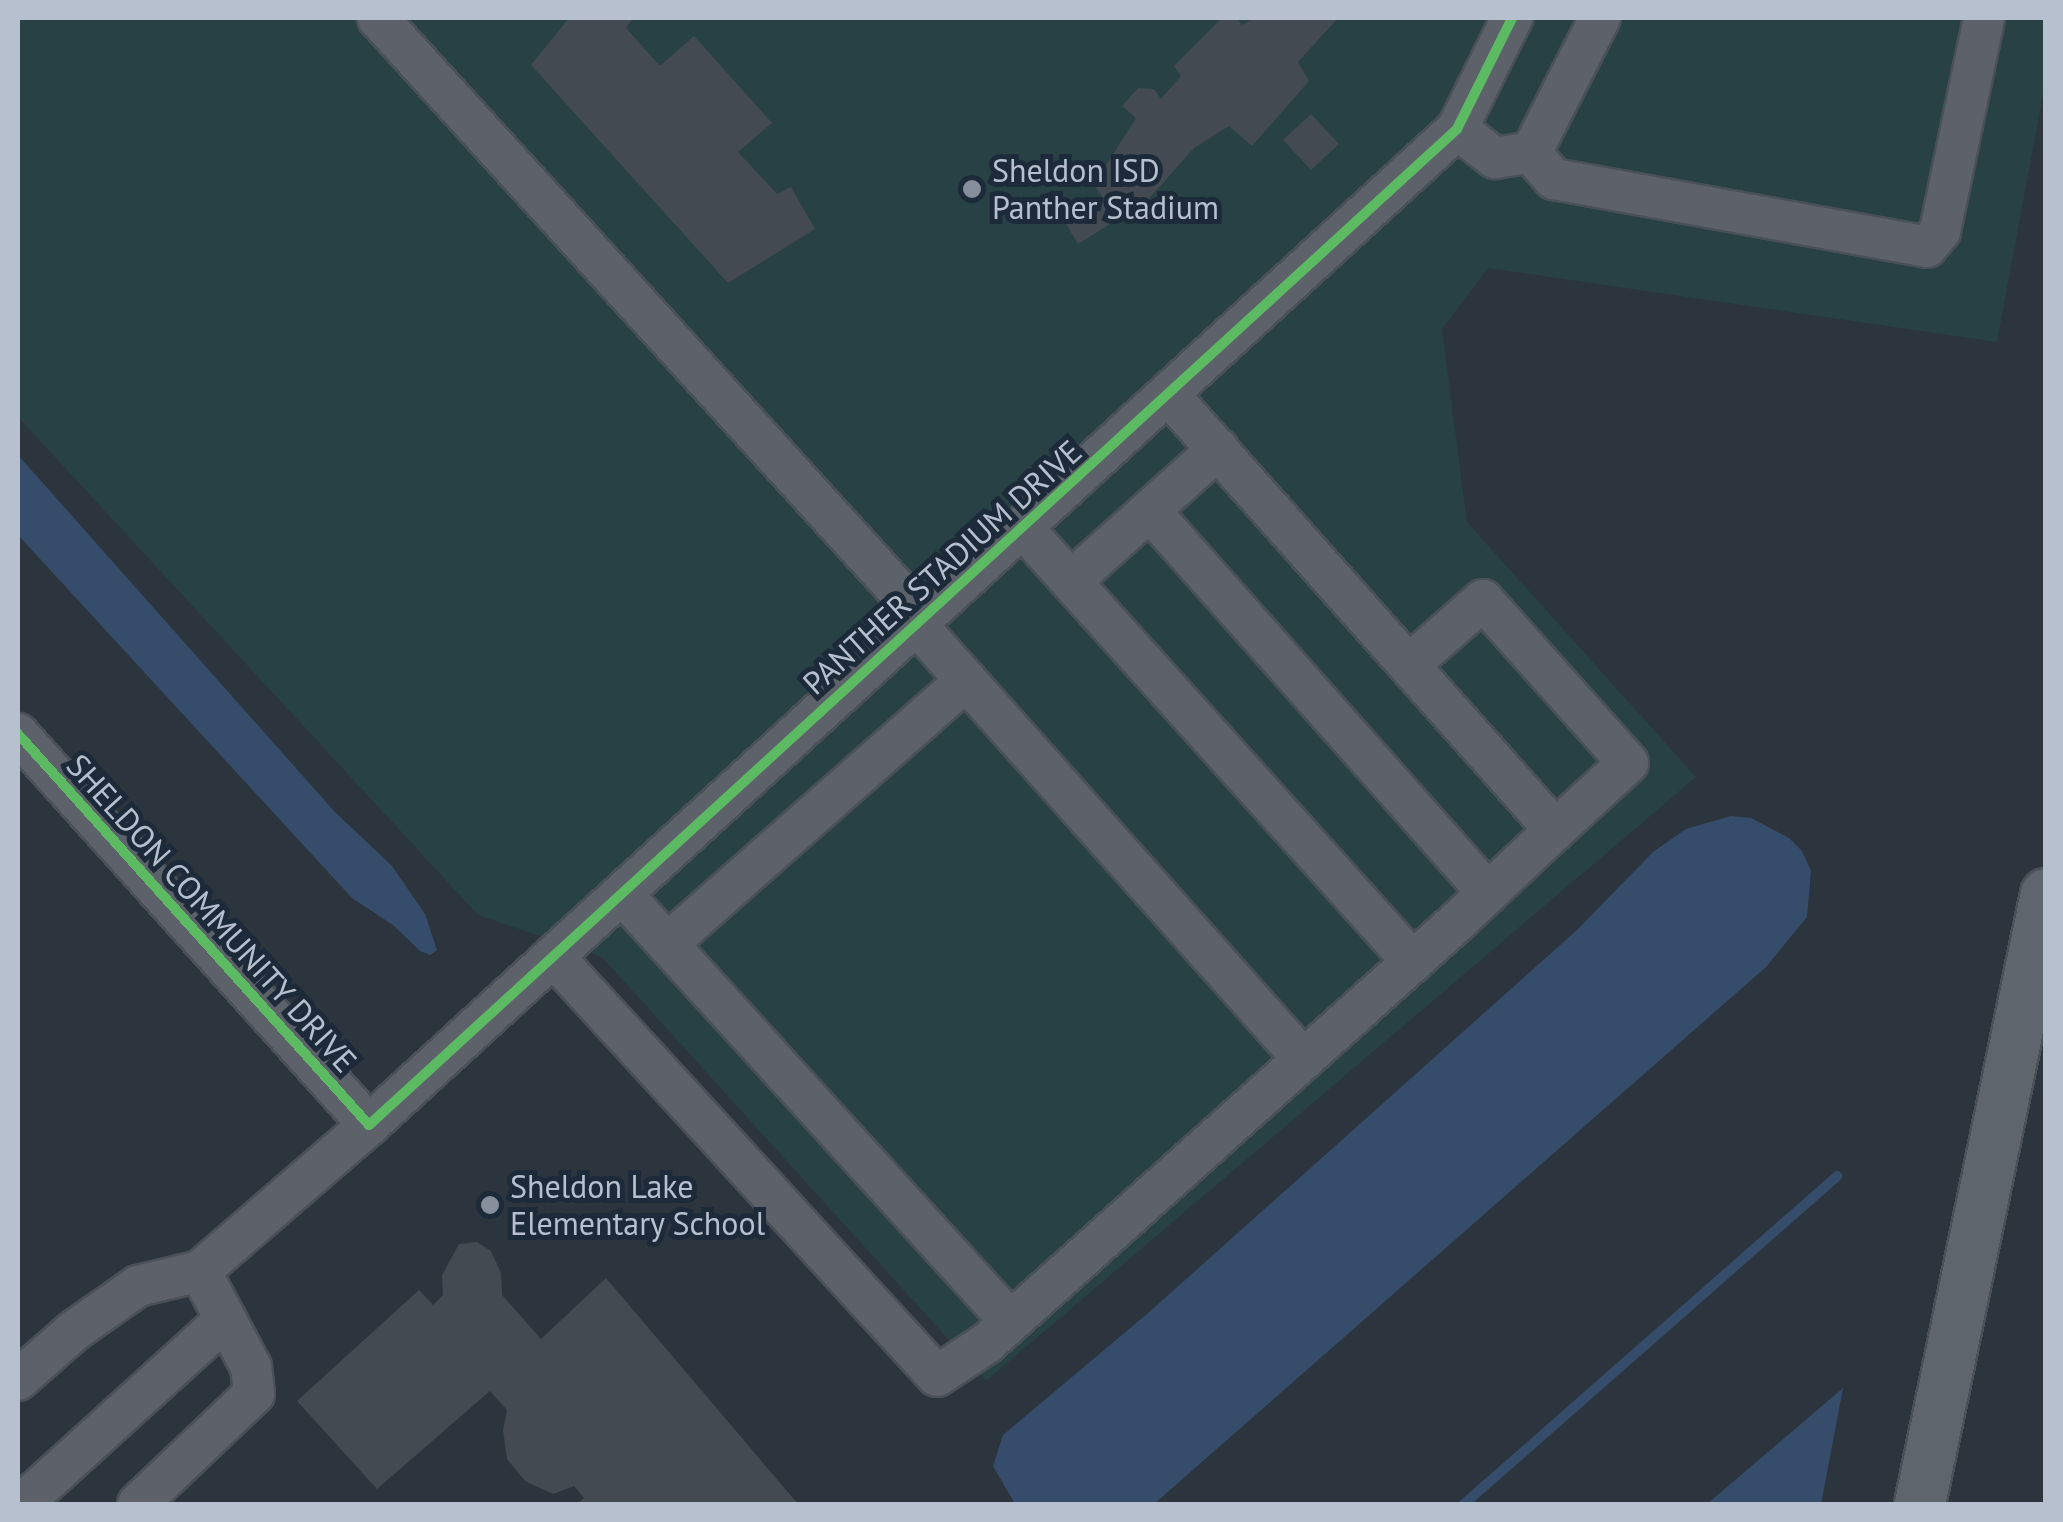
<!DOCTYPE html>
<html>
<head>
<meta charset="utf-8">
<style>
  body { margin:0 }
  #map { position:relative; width:2063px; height:1522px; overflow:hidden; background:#2c343d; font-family:"PT Sans",sans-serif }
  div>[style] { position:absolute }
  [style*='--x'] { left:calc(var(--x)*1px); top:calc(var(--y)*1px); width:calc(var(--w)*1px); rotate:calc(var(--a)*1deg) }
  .green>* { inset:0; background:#274145 }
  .water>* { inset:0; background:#354d6a }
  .stream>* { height:10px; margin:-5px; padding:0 5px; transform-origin:5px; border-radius:5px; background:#354d6a }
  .building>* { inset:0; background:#434a52 }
  .roads { filter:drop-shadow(2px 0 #4a5057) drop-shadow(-2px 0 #4a5057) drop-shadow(0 2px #4a5057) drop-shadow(0 -2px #4a5057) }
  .minor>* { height:40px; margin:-20px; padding:0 20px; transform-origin:20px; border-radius:20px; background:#5d626a }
  .major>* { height:50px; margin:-25px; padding:0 25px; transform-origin:25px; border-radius:25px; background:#5f656c }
  .cycleway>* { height:10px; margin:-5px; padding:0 5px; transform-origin:5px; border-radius:5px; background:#5cba63 }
  .dots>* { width:28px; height:28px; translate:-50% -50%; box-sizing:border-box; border:5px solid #1d2a39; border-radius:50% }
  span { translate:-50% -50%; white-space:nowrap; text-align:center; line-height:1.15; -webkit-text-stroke:10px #1d2a39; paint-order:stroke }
  .poi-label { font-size:32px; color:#b6c0ce }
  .left { translate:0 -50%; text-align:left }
  .street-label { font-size:32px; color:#b6c0ce }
  .frame { position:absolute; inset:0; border:20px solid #b6c0ce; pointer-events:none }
</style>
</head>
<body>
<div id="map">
  <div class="green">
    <i style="clip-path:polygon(18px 18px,2045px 18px,2045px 84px,1997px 342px,1488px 268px,1442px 329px,1467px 522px,1696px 777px,986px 1381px,602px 957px,478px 915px,18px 417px)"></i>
  </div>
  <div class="water">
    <i style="clip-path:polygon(18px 455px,334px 811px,392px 866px,425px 914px,437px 950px,430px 955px,420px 951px,393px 925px,352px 898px,18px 535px)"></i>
    <i style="clip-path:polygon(1731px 816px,1751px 818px,1789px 838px,1802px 851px,1811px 871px,1807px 917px,1766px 967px,1154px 1504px,1015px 1504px,993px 1466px,1003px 1435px,1147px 1314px,1577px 930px,1653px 852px,1686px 829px)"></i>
    <i style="clip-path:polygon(1843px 1388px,1821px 1504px,1707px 1504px)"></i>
  </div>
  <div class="stream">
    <i style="--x:1464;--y:1504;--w:497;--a:-41.3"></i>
  </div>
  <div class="building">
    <i style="clip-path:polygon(569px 18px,633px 18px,626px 28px,660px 66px,694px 36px,772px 123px,738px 152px,777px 194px,791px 187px,815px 229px,728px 283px,531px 65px)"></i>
    <i style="clip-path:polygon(1222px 18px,1237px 18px,1242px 25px,1254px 18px,1338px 18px,1298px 62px,1309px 81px,1252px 146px,1229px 126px,1194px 148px,1147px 201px,1078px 244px,1064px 221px,1104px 200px,1094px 184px,1136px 118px,1122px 106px,1138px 88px,1154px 89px,1161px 99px,1181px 76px,1174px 66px)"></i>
    <i style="clip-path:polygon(1311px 114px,1339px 144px,1311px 170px,1283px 140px)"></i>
    <i style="clip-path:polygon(477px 1242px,491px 1251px,501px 1273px,502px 1295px,541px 1339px,606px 1278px,798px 1504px,577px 1504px,584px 1498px,574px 1486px,553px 1494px,525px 1481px,507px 1459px,503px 1430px,507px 1410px,490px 1391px,377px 1489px,297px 1401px,419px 1290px,433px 1305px,443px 1295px,442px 1275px,459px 1244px)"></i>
  </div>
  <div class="roads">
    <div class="minor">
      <i style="--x:378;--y:18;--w:811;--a:47.75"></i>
      <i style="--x:1600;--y:18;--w:152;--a:117.1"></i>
      <i style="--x:1531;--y:153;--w:35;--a:49"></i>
      <i style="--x:1554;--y:179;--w:379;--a:10.3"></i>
      <i style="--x:1927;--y:247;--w:21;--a:-51"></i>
      <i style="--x:1940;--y:231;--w:217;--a:-78.3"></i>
      <i style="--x:1457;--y:129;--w:48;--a:37.3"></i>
      <i style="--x:1495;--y:158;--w:37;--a:-9"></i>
      <i style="--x:1150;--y:511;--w:510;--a:48.5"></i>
      <i style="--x:1022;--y:527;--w:585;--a:48.05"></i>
      <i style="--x:1071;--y:581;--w:198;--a:-41.9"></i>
      <i style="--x:916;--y:624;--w:582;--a:48.34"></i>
      <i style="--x:1410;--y:664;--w:97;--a:-41.2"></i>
      <i style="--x:1483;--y:600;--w:218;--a:48.3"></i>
      <i style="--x:1628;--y:763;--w:99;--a:137.5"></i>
      <i style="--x:18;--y:734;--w:525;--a:48.09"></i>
      <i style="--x:622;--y:894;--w:578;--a:47.73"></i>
      <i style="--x:667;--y:944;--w:399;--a:-41.4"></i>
      <i style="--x:553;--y:956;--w:569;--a:47.56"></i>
      <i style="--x:937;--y:1376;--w:60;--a:-33.4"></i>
      <i style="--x:987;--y:1343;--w:632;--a:-41.86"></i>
      <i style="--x:1458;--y:921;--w:133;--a:-43.2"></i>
      <i style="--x:1555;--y:830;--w:583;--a:-131.59"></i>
      <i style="--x:18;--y:1380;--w:76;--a:-41.3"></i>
      <i style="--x:75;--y:1330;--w:77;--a:-34.9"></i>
      <i style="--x:138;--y:1286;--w:64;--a:-13.6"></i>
      <i style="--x:200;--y:1271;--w:223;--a:-40.8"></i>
      <i style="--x:369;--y:1125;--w:1475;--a:-42.47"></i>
      <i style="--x:1457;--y:129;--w:124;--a:-63.6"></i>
      <i style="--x:22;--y:1504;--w:275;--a:-42.2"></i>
      <i style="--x:138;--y:1504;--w:160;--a:-43.5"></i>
      <i style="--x:254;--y:1394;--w:27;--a:-96"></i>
      <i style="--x:251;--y:1367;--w:109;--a:-118"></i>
    </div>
    <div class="major">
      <i style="--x:1920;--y:1504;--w:623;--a:-78.33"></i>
    </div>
  </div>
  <div class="cycleway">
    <i style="--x:18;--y:734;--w:525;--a:48.09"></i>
    <i style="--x:369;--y:1125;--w:1475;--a:-42.47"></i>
    <i style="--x:1457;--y:129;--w:124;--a:-63.6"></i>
  </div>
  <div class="dots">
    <i style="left:972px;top:189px;background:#868f9b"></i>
    <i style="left:490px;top:1205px;background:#868f9b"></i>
  </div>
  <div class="poi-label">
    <span class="left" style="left:992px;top:189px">Sheldon ISD<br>Panther Stadium</span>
    <span class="left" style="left:510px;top:1205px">Sheldon Lake<br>Elementary School</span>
  </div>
  <div class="street-label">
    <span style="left:942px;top:567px;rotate:-42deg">PANTHER STADIUM DRIVE</span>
    <span style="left:212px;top:913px;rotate:48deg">SHELDON COMMUNITY DRIVE</span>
  </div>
  <div class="frame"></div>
</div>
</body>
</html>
